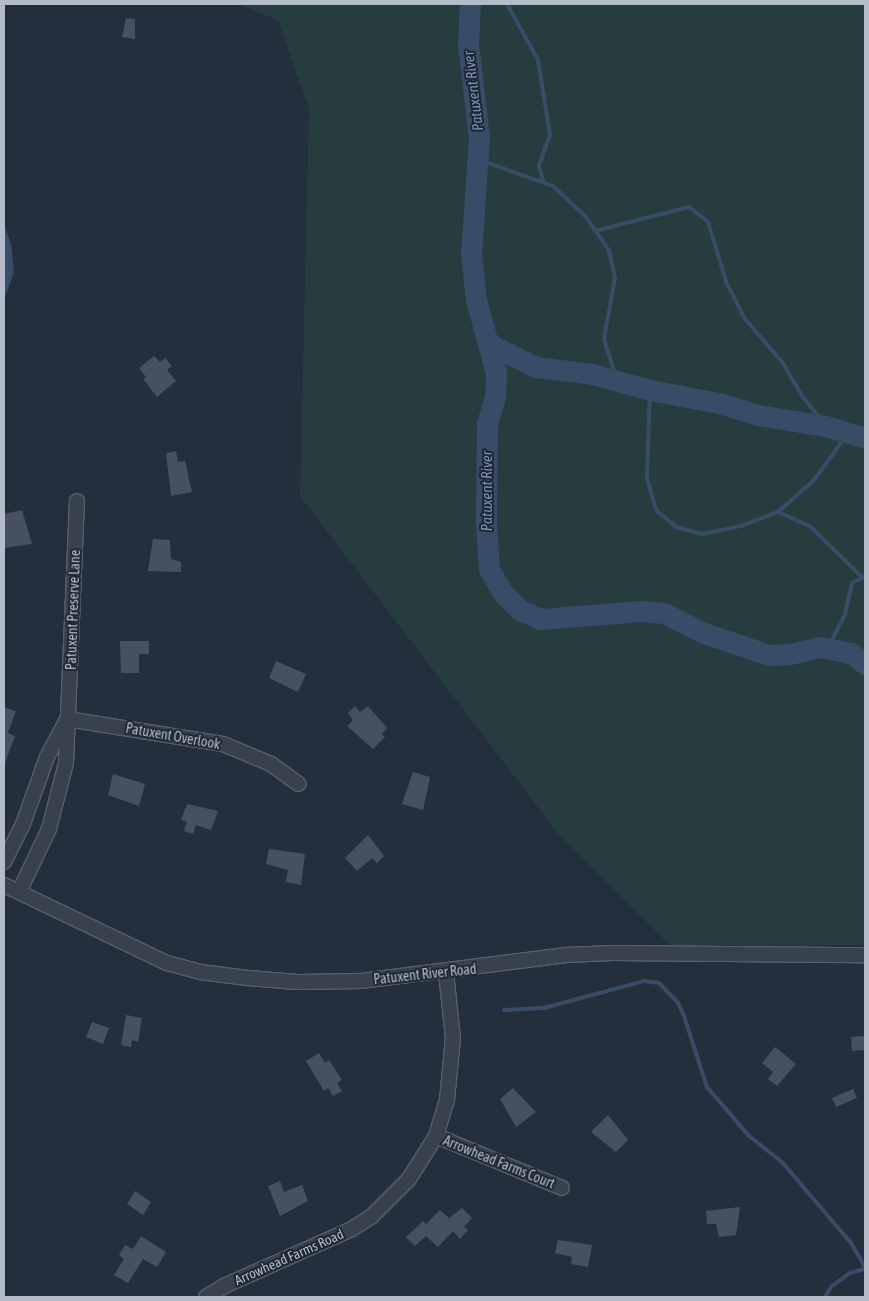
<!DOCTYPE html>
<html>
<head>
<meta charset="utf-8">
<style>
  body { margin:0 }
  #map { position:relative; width:869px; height:1301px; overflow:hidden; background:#242f3e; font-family:"Asap Condensed",sans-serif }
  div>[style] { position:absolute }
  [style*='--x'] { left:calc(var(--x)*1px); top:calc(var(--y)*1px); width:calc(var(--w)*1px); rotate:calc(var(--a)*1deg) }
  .green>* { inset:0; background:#263c3f }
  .water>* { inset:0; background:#394c67 }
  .stream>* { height:4px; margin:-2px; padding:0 2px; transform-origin:2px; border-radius:2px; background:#394c67 }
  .river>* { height:21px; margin:-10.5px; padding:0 10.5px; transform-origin:10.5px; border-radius:10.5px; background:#394c67 }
  .building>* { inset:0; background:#455162 }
  .roads { filter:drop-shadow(1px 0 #565f6c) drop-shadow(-1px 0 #565f6c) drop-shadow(0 1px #565f6c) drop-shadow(0 -1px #565f6c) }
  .street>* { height:14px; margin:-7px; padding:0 7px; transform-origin:7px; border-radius:7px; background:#38414e }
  span { translate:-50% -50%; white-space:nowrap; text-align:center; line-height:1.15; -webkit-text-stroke:4px #1d2633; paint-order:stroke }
  .street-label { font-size:14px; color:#b4bcc9 }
  .water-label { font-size:15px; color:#7c92b1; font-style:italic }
  .frame { position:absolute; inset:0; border:5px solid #b4bcc9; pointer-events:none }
</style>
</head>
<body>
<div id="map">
  <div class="green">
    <i style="clip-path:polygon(237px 4px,865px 4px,865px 945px,671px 946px,560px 836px,300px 496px,309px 109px,278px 20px)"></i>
  </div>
  <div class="water">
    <i style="clip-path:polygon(4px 225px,11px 244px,14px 272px,4px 300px)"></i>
  </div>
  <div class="stream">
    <i style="--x:507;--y:4;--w:64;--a:61"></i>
    <i style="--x:538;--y:60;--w:76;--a:80.9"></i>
    <i style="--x:550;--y:135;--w:33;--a:110"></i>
    <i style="--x:539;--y:166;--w:16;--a:75"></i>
    <i style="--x:477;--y:159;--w:81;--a:19.6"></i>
    <i style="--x:553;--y:186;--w:47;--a:43.3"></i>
    <i style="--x:587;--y:218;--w:40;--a:56"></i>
    <i style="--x:609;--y:251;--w:28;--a:77"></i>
    <i style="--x:615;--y:278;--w:62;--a:100.2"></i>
    <i style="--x:604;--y:339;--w:44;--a:72.8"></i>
    <i style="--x:595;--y:231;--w:97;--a:-14.3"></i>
    <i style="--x:689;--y:207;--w:24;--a:38"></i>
    <i style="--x:708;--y:222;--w:65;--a:73"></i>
    <i style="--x:727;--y:284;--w:39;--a:63"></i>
    <i style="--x:745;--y:319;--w:58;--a:49.2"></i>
    <i style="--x:783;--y:363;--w:39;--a:60"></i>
    <i style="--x:803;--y:397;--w:37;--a:52"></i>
    <i style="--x:650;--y:390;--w:88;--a:92"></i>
    <i style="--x:647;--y:478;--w:33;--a:74"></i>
    <i style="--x:656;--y:510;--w:26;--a:40"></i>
    <i style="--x:676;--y:527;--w:28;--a:15"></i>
    <i style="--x:703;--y:534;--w:39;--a:-12"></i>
    <i style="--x:741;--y:526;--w:40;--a:-21"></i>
    <i style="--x:778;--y:512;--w:48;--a:-41.6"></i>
    <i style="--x:814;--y:480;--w:54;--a:-54"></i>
    <i style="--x:778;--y:512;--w:35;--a:24"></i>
    <i style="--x:810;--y:526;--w:74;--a:44.5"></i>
    <i style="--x:828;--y:648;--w:38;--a:-63"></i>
    <i style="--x:845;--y:614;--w:32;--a:-77"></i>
    <i style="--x:852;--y:583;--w:15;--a:-28"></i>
    <i style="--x:504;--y:1010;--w:40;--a:-2.9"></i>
    <i style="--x:544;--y:1008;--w:104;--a:-15.1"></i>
    <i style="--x:644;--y:981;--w:15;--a:8"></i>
    <i style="--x:659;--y:983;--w:28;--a:46"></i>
    <i style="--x:678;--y:1003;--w:14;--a:65"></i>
    <i style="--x:684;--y:1016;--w:75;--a:72.1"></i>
    <i style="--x:707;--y:1087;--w:65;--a:49.4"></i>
    <i style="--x:749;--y:1136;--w:42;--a:38.2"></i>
    <i style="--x:782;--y:1162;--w:106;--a:49.6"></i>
    <i style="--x:851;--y:1243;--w:28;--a:60"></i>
    <i style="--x:825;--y:1297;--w:13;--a:-58"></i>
    <i style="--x:832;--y:1286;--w:22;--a:-36"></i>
    <i style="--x:850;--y:1273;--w:16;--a:-15"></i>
  </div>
  <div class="river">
    <i style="--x:470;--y:4;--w:40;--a:92.9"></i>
    <i style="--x:468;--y:44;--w:94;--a:83.3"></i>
    <i style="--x:479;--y:137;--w:117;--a:93.9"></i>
    <i style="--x:471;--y:254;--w:46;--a:83.8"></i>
    <i style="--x:476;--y:300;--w:76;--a:74.7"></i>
    <i style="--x:496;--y:373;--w:24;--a:92"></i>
    <i style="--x:495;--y:397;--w:27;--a:107"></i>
    <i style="--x:487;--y:423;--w:100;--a:90.6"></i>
    <i style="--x:486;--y:523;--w:46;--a:86.3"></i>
    <i style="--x:489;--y:569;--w:28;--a:60"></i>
    <i style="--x:503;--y:593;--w:24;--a:45"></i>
    <i style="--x:520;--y:610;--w:22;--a:24"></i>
    <i style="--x:540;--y:619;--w:102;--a:-4.5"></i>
    <i style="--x:642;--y:611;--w:22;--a:5"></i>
    <i style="--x:664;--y:613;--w:45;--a:26.6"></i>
    <i style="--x:704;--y:633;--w:69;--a:18.7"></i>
    <i style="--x:769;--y:655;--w:21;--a:-3"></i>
    <i style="--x:790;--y:654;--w:31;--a:-13"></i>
    <i style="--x:820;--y:647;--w:32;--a:11"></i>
    <i style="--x:851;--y:653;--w:18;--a:38"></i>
    <i style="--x:489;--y:344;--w:52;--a:26.1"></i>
    <i style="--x:536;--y:367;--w:56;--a:7.1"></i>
    <i style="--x:592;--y:374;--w:60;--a:15.4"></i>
    <i style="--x:650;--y:390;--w:70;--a:10.7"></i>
    <i style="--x:719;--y:403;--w:41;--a:17.1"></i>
    <i style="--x:758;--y:415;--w:69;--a:9.2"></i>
    <i style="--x:826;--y:426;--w:41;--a:17.1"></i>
  </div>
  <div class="building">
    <i style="clip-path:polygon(126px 18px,135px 19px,135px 39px,122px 37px)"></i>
    <i style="clip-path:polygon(154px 356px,160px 362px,165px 358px,172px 366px,167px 370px,176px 381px,157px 397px,143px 379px,146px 377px,139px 368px)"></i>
    <i style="clip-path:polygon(176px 451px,178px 462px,185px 461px,192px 492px,171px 496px,166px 453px)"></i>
    <i style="clip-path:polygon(22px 510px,32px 544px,4px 548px,4px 514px)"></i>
    <i style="clip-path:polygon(153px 539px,170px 540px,171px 559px,181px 562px,181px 572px,148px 571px)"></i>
    <i style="clip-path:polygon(120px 641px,149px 641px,149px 654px,139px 654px,139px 673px,121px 673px)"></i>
    <i style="clip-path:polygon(276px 661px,306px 674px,298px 692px,269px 678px)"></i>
    <i style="clip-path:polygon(355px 706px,360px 712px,368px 706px,387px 728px,382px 734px,385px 737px,373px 749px,347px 726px,353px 720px,348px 713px)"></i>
    <i style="clip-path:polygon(4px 707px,16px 711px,8px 733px,15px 736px,5px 763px)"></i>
    <i style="clip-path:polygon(413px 772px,430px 777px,423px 810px,402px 804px)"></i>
    <i style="clip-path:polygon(113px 774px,145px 784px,139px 806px,108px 795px)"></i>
    <i style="clip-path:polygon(187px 804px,218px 811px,211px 830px,196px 825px,193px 834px,184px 831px,187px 822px,181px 820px)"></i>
    <i style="clip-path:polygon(368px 835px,384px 856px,377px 863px,372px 858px,357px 871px,345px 858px)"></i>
    <i style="clip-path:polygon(269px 849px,305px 854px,301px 885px,286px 882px,288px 870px,266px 864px)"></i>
    <i style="clip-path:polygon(126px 1015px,142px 1018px,138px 1042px,132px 1040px,131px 1047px,121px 1045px)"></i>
    <i style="clip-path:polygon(92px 1022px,109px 1028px,103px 1044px,86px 1037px)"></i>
    <i style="clip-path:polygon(865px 1036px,865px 1050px,852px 1051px,851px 1037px)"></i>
    <i style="clip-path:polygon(775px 1047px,796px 1064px,777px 1086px,768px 1079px,773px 1072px,762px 1063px)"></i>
    <i style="clip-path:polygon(319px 1053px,325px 1063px,329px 1060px,342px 1080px,337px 1083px,342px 1091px,333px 1096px,328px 1088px,324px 1091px,306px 1061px)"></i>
    <i style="clip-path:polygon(513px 1088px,536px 1112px,516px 1127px,500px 1099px)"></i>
    <i style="clip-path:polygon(853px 1089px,857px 1098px,836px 1107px,832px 1098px)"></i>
    <i style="clip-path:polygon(608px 1115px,628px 1140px,616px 1152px,591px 1132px)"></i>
    <i style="clip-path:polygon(280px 1181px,284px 1192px,302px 1185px,308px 1201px,280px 1216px,268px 1186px)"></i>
    <i style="clip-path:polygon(135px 1191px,151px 1202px,143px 1215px,127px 1204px)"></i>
    <i style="clip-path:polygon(740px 1207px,736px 1235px,719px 1237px,716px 1224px,707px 1224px,706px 1211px)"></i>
    <i style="clip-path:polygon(462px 1208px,472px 1218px,464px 1227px,468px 1230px,460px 1239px,453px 1231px,438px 1247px,426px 1236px,415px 1246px,406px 1237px,423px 1221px,426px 1224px,440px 1210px,449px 1218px)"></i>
    <i style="clip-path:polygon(141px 1236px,166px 1252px,157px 1267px,143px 1259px,128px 1283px,114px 1275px,124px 1259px,119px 1255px,125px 1245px,133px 1249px)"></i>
    <i style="clip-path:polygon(558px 1240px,592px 1245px,588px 1267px,571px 1264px,572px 1257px,555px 1253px)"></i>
  </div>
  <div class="roads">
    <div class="street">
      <i style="--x:67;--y:719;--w:158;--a:9.1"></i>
      <i style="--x:223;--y:744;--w:52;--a:22.6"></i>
      <i style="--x:271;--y:764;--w:34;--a:36"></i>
      <i style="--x:4;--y:862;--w:42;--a:-63.4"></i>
      <i style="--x:23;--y:824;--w:71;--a:-70.3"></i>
      <i style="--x:47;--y:757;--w:40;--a:-62"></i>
      <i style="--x:4;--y:885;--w:181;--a:25.6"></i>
      <i style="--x:167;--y:963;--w:34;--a:15"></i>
      <i style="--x:200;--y:972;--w:48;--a:7.1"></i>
      <i style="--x:248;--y:978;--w:49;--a:4.7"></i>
      <i style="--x:297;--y:982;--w:64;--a:-0.9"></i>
      <i style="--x:361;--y:981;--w:207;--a:-7.2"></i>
      <i style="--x:566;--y:955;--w:47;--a:-2.4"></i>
      <i style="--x:613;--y:953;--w:252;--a:0.5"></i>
      <i style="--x:19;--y:892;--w:70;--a:-64.5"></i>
      <i style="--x:49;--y:829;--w:68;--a:-75.6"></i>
      <i style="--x:66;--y:763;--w:262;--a:-87.6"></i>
      <i style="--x:436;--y:1136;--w:136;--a:22.4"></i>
      <i style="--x:206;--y:1297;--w:21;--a:-31"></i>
      <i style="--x:224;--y:1286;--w:138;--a:-24"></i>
      <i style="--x:350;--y:1230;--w:26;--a:-32"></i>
      <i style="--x:372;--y:1216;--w:52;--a:-45"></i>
      <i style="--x:409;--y:1179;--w:51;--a:-57.9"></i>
      <i style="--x:436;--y:1136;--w:38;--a:-73"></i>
      <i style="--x:447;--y:1100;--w:62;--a:-84.5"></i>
      <i style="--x:453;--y:1038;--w:65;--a:-96.1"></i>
    </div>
  </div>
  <div class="street-label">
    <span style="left:73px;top:610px;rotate:-88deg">Patuxent Preserve Lane</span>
    <span style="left:173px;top:736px;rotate:10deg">Patuxent Overlook</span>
    <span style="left:425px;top:974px;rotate:-6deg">Patuxent River Road</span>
    <span style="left:499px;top:1162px;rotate:22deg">Arrowhead Farms Court</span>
    <span style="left:289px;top:1257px;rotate:-24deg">Arrowhead Farms Road</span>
  </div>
  <div class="water-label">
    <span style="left:473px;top:91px;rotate:-97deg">Patuxent River</span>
    <span style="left:487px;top:491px;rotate:-90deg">Patuxent River</span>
  </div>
  <div class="frame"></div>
</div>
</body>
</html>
